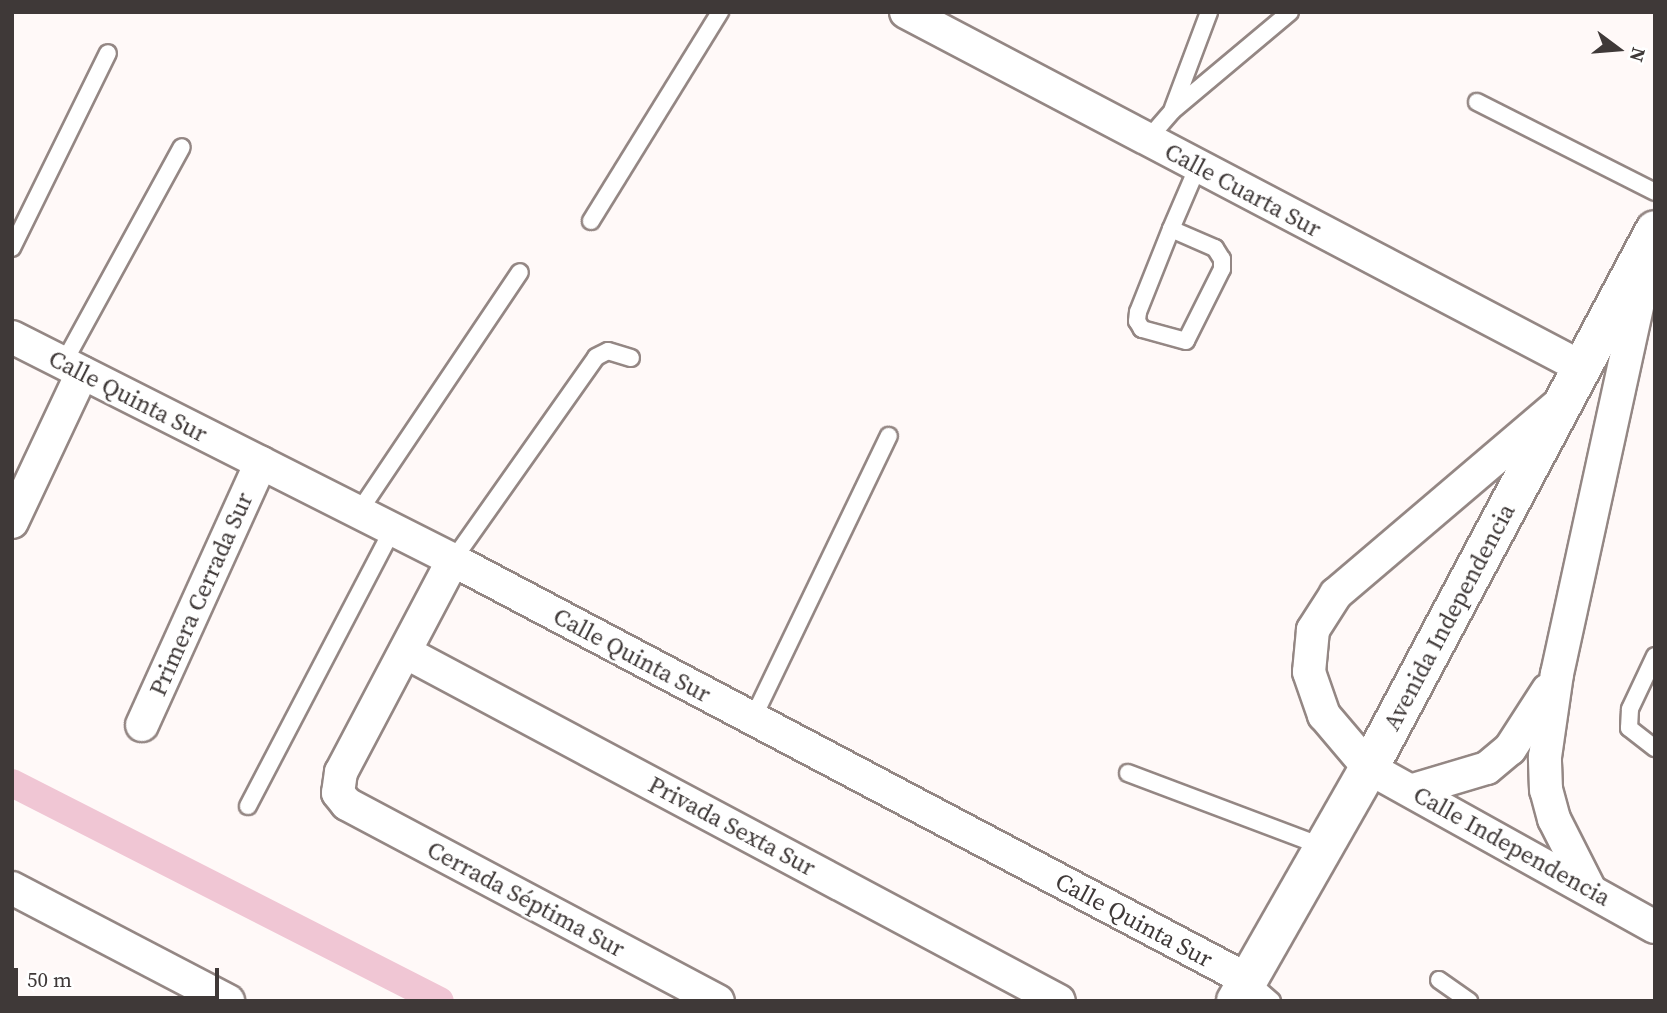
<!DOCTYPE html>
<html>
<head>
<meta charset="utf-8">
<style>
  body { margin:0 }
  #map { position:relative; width:1667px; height:1013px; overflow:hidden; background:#fff9f8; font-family:"Source Serif 4",serif }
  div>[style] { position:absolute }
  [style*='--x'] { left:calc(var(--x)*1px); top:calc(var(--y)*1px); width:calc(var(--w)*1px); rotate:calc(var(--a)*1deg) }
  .canal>* { height:28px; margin:-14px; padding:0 14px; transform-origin:14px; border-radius:14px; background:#f0c6d4 }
  .roads { filter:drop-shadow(2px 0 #948784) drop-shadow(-2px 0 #948784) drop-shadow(0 2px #948784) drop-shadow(0 -2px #948784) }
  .lane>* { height:16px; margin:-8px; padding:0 8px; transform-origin:8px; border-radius:8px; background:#fff }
  .street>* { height:32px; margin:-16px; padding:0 16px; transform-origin:16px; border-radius:16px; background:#fff }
  .secondary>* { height:38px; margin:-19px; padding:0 19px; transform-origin:19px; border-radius:19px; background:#fff }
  span { translate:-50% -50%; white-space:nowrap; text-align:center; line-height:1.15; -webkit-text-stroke:5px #fff; paint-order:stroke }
  .street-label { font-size:24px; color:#3f3938 }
  .frame { position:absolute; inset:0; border:14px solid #3f3938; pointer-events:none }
  .north { position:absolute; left:1583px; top:14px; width:70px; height:70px; -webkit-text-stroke:5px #fff; paint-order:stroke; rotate:106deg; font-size:19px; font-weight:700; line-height:28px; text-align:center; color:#3f3938 }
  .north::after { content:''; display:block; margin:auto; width:24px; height:32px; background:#3f3938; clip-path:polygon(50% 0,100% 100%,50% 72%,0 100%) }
  .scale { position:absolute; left:14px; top:968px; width:205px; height:32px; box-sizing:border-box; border:4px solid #3f3938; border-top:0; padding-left:9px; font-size:21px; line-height:24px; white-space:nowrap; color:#3f3938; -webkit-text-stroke:5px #fff; paint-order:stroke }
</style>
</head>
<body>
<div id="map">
  <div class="canal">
    <i style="--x:12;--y:783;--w:480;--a:27"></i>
  </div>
  <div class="roads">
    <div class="lane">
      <i style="--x:1477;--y:102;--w:199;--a:26.8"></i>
      <i style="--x:1173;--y:108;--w:103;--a:-69.4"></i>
      <i style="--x:1148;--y:139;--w:37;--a:-49"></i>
      <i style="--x:1172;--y:111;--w:154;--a:-40"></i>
      <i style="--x:591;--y:221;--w:246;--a:-58.3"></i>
      <i style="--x:1171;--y:229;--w:48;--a:23.4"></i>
      <i style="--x:1215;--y:248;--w:13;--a:58"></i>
      <i style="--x:1222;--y:259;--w:10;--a:90"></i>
      <i style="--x:1222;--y:269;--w:80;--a:116.6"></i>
      <i style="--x:1186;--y:341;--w:46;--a:-164.7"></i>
      <i style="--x:1142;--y:329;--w:9;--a:-122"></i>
      <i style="--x:1137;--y:321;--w:9;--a:-84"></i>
      <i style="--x:1138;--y:312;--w:89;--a:-68.3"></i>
      <i style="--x:1171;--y:229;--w:69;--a:-66.8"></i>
      <i style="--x:12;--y:248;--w:217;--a:-63.8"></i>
      <i style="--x:63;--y:364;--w:247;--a:-61.3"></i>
      <i style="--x:358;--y:513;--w:290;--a:-56.1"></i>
      <i style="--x:453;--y:560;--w:248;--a:-54.8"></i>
      <i style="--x:596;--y:357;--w:13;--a:-27"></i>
      <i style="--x:608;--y:351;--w:24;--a:17"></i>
      <i style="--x:1655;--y:656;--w:59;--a:115.3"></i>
      <i style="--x:1630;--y:709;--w:19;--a:93"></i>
      <i style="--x:1629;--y:728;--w:33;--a:38"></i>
      <i style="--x:753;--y:718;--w:313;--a:-64.3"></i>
      <i style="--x:1128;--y:773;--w:210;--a:20.7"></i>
      <i style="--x:248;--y:806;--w:311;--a:-62.4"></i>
      <i style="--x:1248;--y:980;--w:32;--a:41"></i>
      <i style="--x:1439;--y:980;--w:37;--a:35"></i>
    </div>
    <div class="street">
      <i style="--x:906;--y:12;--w:763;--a:27.74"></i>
      <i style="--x:12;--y:337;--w:494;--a:26.8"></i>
      <i style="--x:453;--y:560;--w:899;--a:27.85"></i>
      <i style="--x:1558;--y:405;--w:292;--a:139.6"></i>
      <i style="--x:1336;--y:594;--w:43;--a:122.6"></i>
      <i style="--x:1313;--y:630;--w:42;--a:95.4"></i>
      <i style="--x:1309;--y:672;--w:46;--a:70.8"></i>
      <i style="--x:1324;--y:715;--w:70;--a:49.7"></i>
      <i style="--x:1369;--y:768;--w:327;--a:29.1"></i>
      <i style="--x:12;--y:522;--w:165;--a:-64.8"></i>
      <i style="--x:453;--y:560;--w:240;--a:117.8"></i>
      <i style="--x:341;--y:772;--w:21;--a:98"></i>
      <i style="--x:338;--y:793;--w:14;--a:51"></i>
      <i style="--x:347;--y:804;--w:420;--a:28"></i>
      <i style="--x:405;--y:652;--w:741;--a:28.09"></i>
      <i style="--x:142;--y:725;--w:288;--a:-65.6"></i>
      <i style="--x:1413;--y:790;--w:77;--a:-16.6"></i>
      <i style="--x:1487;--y:768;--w:30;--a:-40"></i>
      <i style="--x:1510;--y:749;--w:70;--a:-57.2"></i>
      <i style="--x:12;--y:888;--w:244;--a:27.6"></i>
      <i style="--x:1589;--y:888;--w:77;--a:-116.9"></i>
      <i style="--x:1554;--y:819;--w:30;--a:-105"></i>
      <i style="--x:1546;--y:790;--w:33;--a:-92"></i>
      <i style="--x:1545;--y:757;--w:84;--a:-81.8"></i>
      <i style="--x:1557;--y:674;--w:426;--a:-77.7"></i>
    </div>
    <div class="secondary">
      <i style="--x:1236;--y:1001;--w:268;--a:-60.3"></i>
      <i style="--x:1369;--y:768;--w:609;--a:-62"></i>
    </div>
  </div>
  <div class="street-label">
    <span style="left:1243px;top:190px;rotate:28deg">Calle Cuarta Sur</span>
    <span style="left:128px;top:396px;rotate:27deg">Calle Quinta Sur</span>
    <span style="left:201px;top:594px;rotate:-66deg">Primera Cerrada Sur</span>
    <span style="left:1449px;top:617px;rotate:-62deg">Avenida Independencia</span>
    <span style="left:632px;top:655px;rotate:28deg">Calle Quinta Sur</span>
    <span style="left:732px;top:826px;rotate:28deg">Privada Sexta Sur</span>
    <span style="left:1512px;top:846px;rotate:29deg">Calle Independencia</span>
    <span style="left:526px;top:899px;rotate:28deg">Cerrada Séptima Sur</span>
    <span style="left:1134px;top:920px;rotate:28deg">Calle Quinta Sur</span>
  </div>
  <div class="frame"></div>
  <div class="north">N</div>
  <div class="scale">50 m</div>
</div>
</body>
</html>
